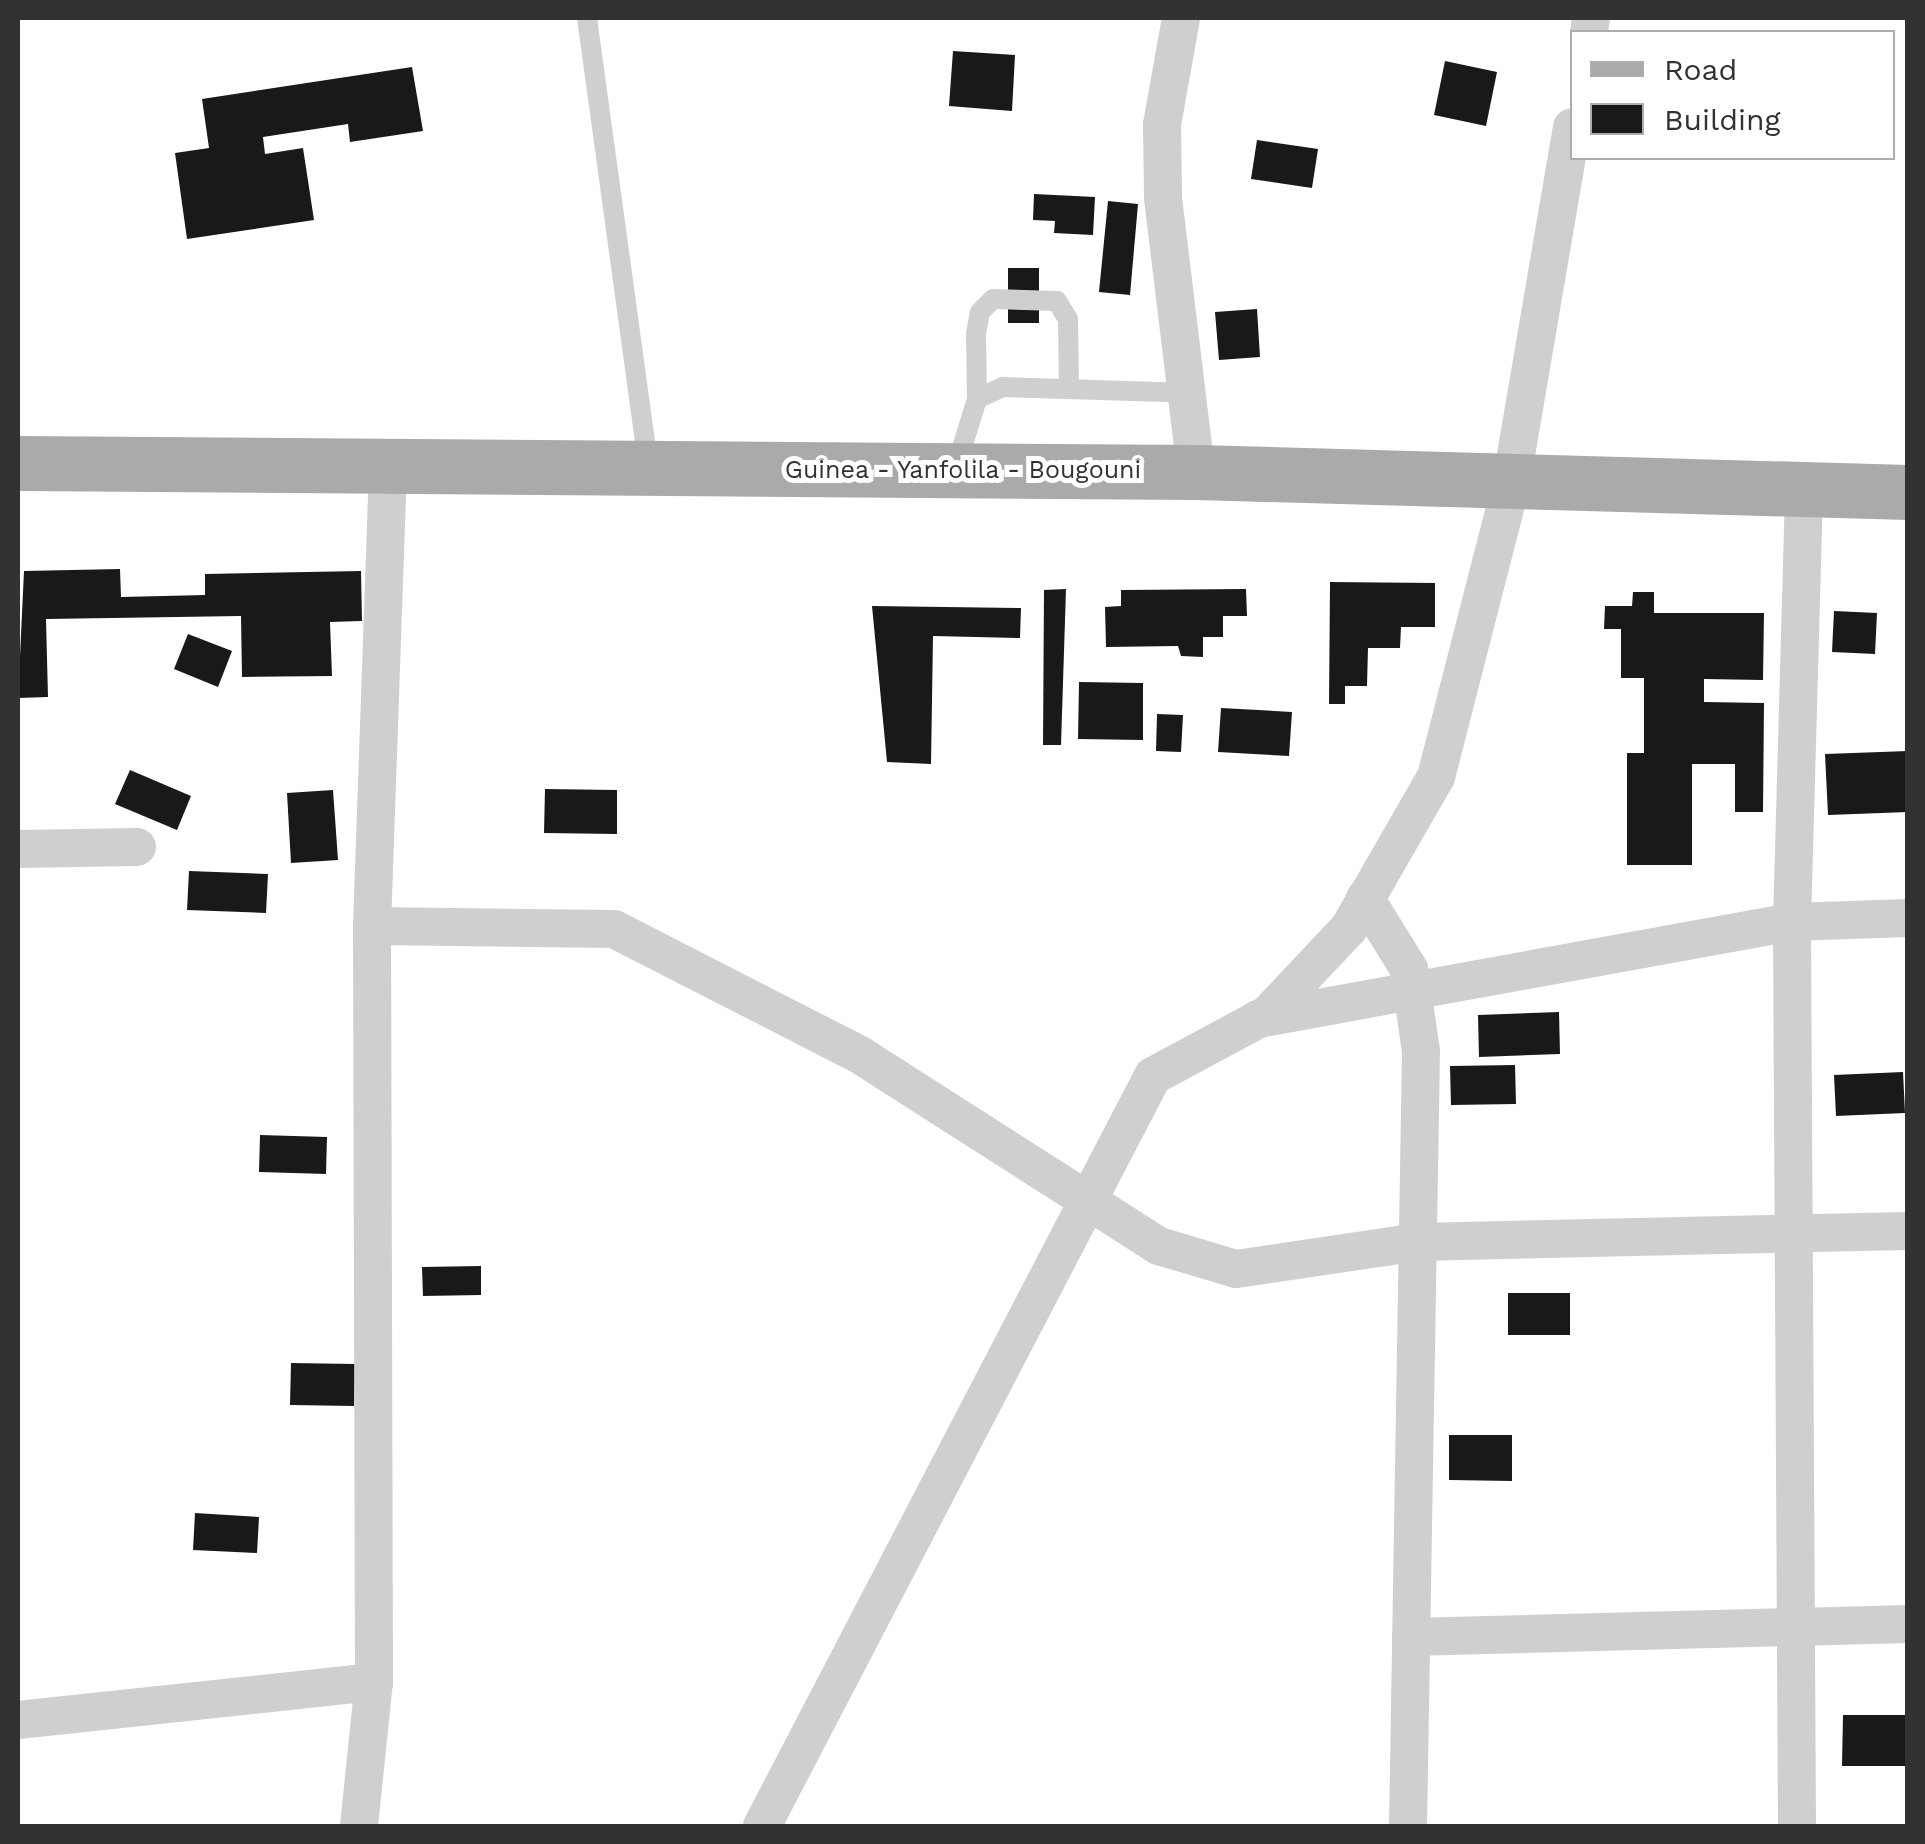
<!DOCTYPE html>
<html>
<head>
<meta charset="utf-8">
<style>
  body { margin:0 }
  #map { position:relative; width:1925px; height:1844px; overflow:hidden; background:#fff; font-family:"Work Sans",sans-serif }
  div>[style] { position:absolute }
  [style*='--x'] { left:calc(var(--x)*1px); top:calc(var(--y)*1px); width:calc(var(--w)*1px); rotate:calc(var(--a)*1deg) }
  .building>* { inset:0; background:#191919 }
  .lane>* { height:20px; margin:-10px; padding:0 10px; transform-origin:10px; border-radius:10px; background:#cfcfcf }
  .street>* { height:38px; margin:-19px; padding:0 19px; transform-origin:19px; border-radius:19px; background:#cfcfcf }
  .primary>* { height:55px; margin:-27.5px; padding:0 27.5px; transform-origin:27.5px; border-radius:27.5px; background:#aaa }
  span { translate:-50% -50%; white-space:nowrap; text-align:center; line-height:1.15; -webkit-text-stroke:10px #fff; paint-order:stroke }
  .street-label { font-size:25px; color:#323232 }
  .frame { position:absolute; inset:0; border:20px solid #323232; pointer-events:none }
  .legend { position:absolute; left:1570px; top:30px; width:325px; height:130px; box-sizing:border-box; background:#fff; border:2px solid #adadad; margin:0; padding:12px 18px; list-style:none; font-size:30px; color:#323232 }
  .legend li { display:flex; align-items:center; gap:20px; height:50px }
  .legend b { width:50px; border:2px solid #adadad }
</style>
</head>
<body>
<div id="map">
  <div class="building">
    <i style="clip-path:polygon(953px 51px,1015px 55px,1012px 111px,949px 106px)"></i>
    <i style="clip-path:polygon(1445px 61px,1497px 72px,1486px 126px,1434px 115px)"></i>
    <i style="clip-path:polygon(412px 67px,423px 131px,350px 142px,348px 124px,263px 137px,265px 154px,303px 148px,314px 220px,187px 239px,175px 153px,209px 148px,202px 99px)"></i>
    <i style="clip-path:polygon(1257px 140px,1318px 149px,1312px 188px,1251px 179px)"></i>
    <i style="clip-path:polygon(1034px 194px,1095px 197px,1093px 235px,1054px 233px,1055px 221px,1033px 220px)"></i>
    <i style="clip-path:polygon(1108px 201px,1138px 204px,1130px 295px,1099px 292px)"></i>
    <i style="clip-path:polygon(1008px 268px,1039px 268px,1039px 323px,1008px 323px)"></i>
    <i style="clip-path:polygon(1257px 309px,1260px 357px,1219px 360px,1215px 312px)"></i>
    <i style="clip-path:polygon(120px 569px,121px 597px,205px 595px,205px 574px,361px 571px,362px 621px,330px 622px,332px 676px,242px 677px,241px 616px,46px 619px,48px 697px,18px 698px,24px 571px)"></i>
    <i style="clip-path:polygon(1330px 582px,1435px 583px,1435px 627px,1401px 627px,1400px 648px,1368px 648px,1367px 686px,1345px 686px,1345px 704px,1329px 704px)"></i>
    <i style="clip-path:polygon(1066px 589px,1061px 745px,1043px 745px,1044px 590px)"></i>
    <i style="clip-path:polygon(1246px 589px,1247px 616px,1223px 616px,1223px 637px,1203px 637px,1203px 657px,1181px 656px,1178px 646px,1106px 647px,1105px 607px,1121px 606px,1121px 590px)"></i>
    <i style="clip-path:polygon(1633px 592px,1654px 592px,1654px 613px,1764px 613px,1763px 680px,1704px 679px,1704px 702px,1764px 703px,1763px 812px,1735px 812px,1735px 764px,1692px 764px,1692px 865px,1627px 865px,1627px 753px,1644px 753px,1644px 678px,1621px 678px,1621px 629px,1604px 629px,1605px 606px,1632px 606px)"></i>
    <i style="clip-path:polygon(872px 606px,1021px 608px,1020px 638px,933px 636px,931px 764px,887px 762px)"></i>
    <i style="clip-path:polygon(1834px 611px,1877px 613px,1875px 654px,1832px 652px)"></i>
    <i style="clip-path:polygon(188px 634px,232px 651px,218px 687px,174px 669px)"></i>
    <i style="clip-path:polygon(1079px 682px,1143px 683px,1143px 740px,1078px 739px)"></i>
    <i style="clip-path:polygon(1221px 708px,1292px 712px,1289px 756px,1218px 752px)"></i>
    <i style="clip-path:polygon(1157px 714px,1183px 715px,1181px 752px,1156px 751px)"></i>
    <i style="clip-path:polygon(1908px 751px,1908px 812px,1828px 815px,1825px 754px)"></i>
    <i style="clip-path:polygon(130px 770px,191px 796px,177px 830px,115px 804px)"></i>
    <i style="clip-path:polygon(545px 789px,617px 790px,617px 834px,544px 833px)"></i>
    <i style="clip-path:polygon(333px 790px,338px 860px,291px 863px,287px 793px)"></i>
    <i style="clip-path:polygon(189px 871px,268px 874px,266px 913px,187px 910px)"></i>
    <i style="clip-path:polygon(1559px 1012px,1560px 1054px,1479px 1057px,1478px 1015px)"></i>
    <i style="clip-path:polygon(1515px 1065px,1516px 1104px,1451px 1105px,1450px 1066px)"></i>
    <i style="clip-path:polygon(1903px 1072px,1905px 1113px,1836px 1116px,1834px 1075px)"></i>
    <i style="clip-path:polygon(260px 1135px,327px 1137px,326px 1174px,259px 1172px)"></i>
    <i style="clip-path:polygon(481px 1266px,481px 1295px,423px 1296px,422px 1267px)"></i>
    <i style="clip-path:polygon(1508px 1293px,1570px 1293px,1570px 1335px,1508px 1335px)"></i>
    <i style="clip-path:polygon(291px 1363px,355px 1364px,354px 1406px,290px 1405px)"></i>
    <i style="clip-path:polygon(1449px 1435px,1512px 1435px,1512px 1481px,1449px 1480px)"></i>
    <i style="clip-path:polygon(195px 1513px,259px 1517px,257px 1553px,193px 1550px)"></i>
    <i style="clip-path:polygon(1843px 1715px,1908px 1715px,1908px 1766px,1842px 1766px)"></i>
  </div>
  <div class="lane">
    <i style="--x:587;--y:18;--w:451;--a:82.2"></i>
    <i style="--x:977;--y:399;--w:65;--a:-90.9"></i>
    <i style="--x:976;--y:334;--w:22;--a:-80"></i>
    <i style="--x:980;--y:312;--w:18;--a:-45"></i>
    <i style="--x:993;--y:299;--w:64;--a:1.8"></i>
    <i style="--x:1057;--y:301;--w:21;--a:59"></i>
    <i style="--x:1068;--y:319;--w:70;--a:89.2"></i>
    <i style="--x:956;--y:467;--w:71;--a:-72.8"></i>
    <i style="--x:977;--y:399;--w:29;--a:-25"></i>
    <i style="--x:1003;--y:387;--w:187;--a:1.8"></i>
  </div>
  <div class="street">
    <i style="--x:1181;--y:18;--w:109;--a:100.1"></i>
    <i style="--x:1162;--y:125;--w:73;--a:89.2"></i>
    <i style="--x:1163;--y:198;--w:276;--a:83.1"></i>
    <i style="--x:1589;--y:32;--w:14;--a:-82"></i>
    <i style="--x:18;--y:849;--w:119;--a:-1"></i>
    <i style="--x:1365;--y:898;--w:84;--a:58.2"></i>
    <i style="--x:1409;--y:969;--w:83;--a:81.7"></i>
    <i style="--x:1421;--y:1051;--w:775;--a:90.96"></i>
    <i style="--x:372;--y:926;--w:242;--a:0.7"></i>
    <i style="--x:614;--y:929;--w:276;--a:27.1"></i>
    <i style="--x:860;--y:1055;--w:355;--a:32.6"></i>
    <i style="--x:1159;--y:1246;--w:80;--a:16.6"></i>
    <i style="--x:1236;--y:1269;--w:184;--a:-8.4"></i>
    <i style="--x:1418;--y:1242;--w:490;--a:-1.3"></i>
    <i style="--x:1258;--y:1019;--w:543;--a:-10.3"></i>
    <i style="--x:1792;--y:922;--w:116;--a:-2"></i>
    <i style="--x:1411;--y:1637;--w:497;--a:-1.5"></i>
    <i style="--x:18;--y:1720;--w:358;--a:-6.1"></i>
    <i style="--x:359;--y:1826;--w:145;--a:-84.1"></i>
    <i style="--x:374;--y:1682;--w:756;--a:-90.15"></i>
    <i style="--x:372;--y:926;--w:460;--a:-88"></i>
    <i style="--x:762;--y:1826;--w:846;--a:-62.47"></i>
    <i style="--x:1153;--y:1076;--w:131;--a:-28.3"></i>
    <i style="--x:1268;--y:1014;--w:118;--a:-46.7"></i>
    <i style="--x:1349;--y:928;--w:174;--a:-60.1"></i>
    <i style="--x:1436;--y:777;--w:302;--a:-75.6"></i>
    <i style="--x:1511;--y:484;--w:362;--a:-80.3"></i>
    <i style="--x:1797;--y:1826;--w:904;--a:-90.32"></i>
    <i style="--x:1792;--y:922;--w:430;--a:-88.4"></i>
  </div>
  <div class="primary">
    <i style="--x:18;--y:463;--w:1178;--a:0.44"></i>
    <i style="--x:1196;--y:472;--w:712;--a:1.61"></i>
  </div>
  <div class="street-label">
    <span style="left:963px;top:470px">Guinea - Yanfolila - Bougouni</span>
  </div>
  <div class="frame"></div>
  <ul class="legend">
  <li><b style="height:12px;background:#aaa"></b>Road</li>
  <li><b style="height:28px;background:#191919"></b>Building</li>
  </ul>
</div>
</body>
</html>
